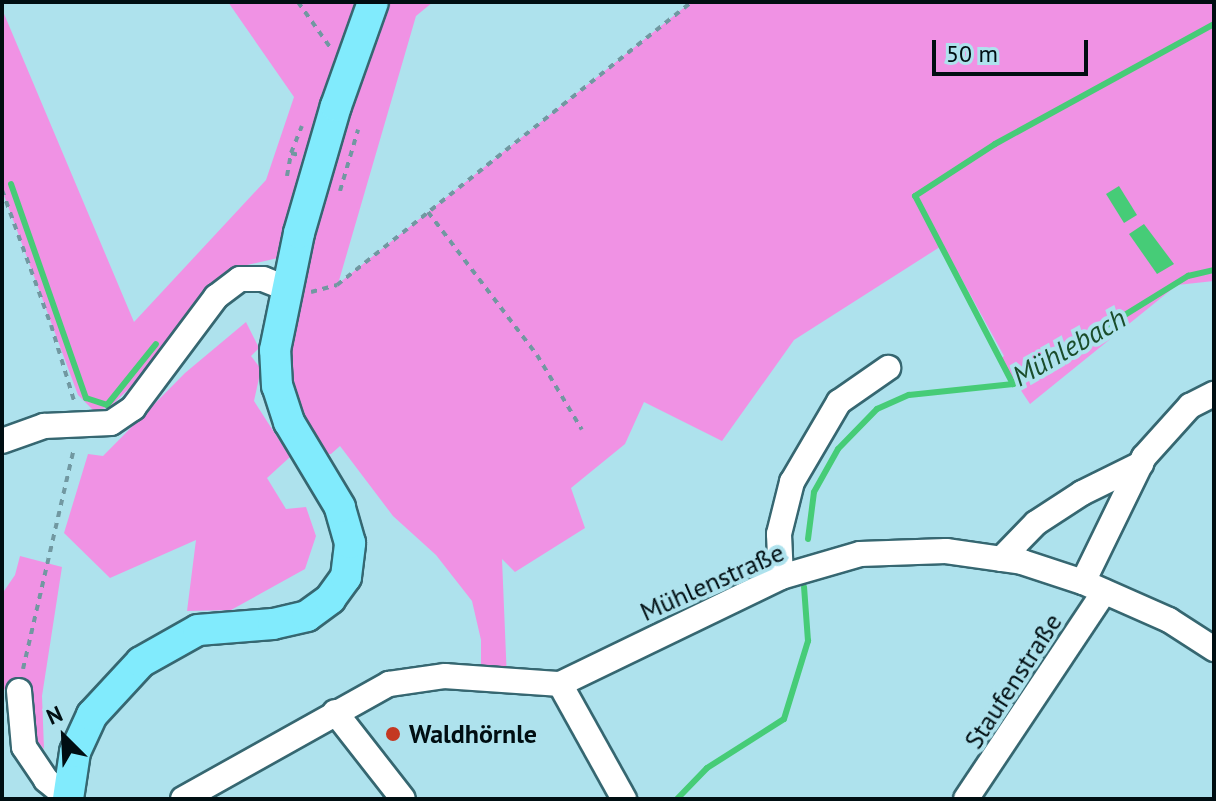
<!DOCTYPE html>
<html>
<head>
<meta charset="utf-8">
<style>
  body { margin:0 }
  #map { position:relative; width:1216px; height:801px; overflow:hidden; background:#aee2ed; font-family:"PT Sans",sans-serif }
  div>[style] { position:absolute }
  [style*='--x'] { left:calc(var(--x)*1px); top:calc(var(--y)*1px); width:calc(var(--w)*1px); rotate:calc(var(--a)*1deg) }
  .green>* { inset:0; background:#f092e4 }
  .water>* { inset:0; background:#46cc77 }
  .stream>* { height:6px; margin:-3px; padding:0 3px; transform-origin:3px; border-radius:3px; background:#46cc77 }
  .path>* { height:4px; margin-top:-2px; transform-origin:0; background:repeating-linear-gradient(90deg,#7198a1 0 6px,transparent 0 12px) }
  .roads { filter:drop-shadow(2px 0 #366771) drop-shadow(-2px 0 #366771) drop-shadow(0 2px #366771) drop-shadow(0 -2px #366771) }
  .minor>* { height:24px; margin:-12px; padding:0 12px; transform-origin:12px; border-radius:12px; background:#fff }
  .major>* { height:30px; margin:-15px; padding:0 15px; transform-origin:15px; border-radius:15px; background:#81ebfd }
  .dots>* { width:22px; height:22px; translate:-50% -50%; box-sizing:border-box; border:4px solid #aee2ed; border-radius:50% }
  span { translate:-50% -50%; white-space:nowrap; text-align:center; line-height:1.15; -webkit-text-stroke:8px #aee2ed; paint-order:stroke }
  .street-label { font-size:26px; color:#000e12 }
  .poi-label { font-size:26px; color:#000e12; font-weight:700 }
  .left { translate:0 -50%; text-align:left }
  .water-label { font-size:28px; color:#1a4d2b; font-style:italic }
  .frame { position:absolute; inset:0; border:4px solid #000e12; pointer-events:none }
  .north { position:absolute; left:24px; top:697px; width:80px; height:80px; -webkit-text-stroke:6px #aee2ed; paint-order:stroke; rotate:336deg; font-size:22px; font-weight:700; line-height:32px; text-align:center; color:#000e12 }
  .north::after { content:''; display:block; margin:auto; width:28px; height:36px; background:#000e12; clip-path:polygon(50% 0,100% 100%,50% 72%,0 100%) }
  .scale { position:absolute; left:932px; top:40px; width:156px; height:36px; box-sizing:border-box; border:4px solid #000e12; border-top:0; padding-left:10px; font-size:24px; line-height:28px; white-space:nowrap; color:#000e12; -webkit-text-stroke:6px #aee2ed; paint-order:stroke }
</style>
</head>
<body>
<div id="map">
  <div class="green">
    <i style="clip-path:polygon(228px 2px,366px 2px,303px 156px,295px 190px,289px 245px,278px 258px,238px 267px,215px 282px,183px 318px,138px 380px,110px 407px,94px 411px,78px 395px,2px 190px,2px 9px,134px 322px,266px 180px,294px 97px)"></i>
    <i style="clip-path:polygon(373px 2px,433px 2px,416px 16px,338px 284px,691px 2px,1214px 2px,1214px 281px,1177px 285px,1030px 404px,1000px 359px,1004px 356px,943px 245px,794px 340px,722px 441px,644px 402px,625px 444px,571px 488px,585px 528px,515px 572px,502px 559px,507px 680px,481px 678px,481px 640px,472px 601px,436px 555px,393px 516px,340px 446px,331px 454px,305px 455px,275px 350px)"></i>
    <i style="clip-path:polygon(246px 322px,259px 348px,251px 356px,261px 369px,254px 401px,290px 457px,267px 478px,286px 509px,306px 507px,316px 536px,305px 569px,231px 610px,187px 611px,196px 540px,110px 578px,64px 533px,88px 454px,103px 456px,185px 373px)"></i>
    <i style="clip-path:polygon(20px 556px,62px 567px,42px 696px,44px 749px,30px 733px,2px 685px,2px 594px,15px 575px)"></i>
  </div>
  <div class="water">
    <i style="clip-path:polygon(1119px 186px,1137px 215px,1124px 223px,1106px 194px)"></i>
    <i style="clip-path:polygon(1144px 224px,1174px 264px,1157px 274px,1129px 234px)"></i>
  </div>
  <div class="stream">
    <i style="--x:11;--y:184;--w:227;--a:70.7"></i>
    <i style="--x:86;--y:398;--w:22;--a:18"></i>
    <i style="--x:107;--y:405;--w:78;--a:-51.2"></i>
    <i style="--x:1013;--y:384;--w:212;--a:-117.5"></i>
    <i style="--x:915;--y:196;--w:95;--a:-33"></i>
    <i style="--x:995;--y:144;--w:250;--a:-28.7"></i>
    <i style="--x:808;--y:539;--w:47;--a:-82.7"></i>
    <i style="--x:814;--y:492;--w:49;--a:-60.8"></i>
    <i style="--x:838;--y:449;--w:56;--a:-45.7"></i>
    <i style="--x:877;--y:409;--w:35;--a:-24"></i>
    <i style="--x:909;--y:395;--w:105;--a:-6"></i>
    <i style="--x:1013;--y:384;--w:206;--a:-31.7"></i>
    <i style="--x:1188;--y:276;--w:27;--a:-13"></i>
    <i style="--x:677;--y:799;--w:43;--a:-45.9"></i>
    <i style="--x:707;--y:768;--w:91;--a:-32.5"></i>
    <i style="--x:784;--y:719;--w:82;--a:-72.9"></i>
    <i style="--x:808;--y:641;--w:54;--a:-94.2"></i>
  </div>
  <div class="path">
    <i style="--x:298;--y:2;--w:55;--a:54.6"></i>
    <i style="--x:291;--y:153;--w:29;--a:-68"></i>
    <i style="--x:287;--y:176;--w:23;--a:-80"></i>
    <i style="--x:291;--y:153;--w:8;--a:14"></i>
    <i style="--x:2;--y:190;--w:144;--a:70.1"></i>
    <i style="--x:51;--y:325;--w:83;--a:73.1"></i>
    <i style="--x:340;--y:191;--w:64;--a:-73.6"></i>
    <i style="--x:428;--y:212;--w:180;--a:52.7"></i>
    <i style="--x:537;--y:355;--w:87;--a:59"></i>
    <i style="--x:311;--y:292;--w:27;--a:-15"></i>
    <i style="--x:337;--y:285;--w:453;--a:-38.6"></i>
    <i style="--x:23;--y:669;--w:227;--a:-77"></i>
  </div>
  <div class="roads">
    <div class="minor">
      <i style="--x:2;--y:441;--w:45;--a:-19.7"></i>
      <i style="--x:44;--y:426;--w:67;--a:-2.6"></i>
      <i style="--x:111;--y:423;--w:27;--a:-34"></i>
      <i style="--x:133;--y:408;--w:139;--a:-53.2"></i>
      <i style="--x:216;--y:297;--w:30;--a:-37"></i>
      <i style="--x:240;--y:279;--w:23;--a:0"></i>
      <i style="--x:263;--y:279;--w:24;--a:22"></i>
      <i style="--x:1001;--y:559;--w:50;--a:-45.8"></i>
      <i style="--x:1036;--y:523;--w:55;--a:-33.1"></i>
      <i style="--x:1082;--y:493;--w:66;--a:-26.2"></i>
      <i style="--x:781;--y:577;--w:43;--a:-92.7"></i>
      <i style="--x:779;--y:534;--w:54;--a:-76"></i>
      <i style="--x:792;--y:482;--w:93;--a:-59.6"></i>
      <i style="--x:839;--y:402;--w:60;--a:-34.8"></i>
      <i style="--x:1083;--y:582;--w:139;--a:-64"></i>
      <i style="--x:1144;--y:457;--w:69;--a:-48"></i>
      <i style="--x:1190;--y:406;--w:27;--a:-27"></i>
      <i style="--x:560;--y:684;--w:132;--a:60.9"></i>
      <i style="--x:19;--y:691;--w:56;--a:84.9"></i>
      <i style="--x:24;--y:747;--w:40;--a:56"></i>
      <i style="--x:46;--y:780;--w:27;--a:39"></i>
      <i style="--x:335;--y:712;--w:110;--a:52"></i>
      <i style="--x:183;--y:799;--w:236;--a:-29.2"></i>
      <i style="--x:389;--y:684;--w:57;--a:-8.1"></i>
      <i style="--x:445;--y:676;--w:115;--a:4"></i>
      <i style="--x:560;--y:684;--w:246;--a:-25.8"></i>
      <i style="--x:781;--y:577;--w:82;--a:-16.2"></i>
      <i style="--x:860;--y:554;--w:86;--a:-2"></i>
      <i style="--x:946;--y:551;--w:77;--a:8.2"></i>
      <i style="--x:1022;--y:562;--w:64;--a:18.2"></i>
      <i style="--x:1083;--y:582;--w:94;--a:23.8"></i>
      <i style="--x:1169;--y:620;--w:54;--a:32.8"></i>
      <i style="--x:966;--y:799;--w:249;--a:-56.3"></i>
    </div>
    <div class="major">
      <i style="--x:68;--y:799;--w:48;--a:-81.5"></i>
      <i style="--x:75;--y:752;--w:41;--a:-65.3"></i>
      <i style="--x:92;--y:715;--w:72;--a:-47.2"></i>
      <i style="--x:141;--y:662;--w:65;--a:-29.3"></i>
      <i style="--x:198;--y:630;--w:75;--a:-4.6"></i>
      <i style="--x:273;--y:624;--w:35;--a:-13"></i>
      <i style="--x:307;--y:616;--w:29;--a:-36"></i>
      <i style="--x:330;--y:599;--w:27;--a:-54"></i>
      <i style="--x:346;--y:577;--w:34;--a:-83"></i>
      <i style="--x:350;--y:543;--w:37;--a:-106"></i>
      <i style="--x:340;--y:507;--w:99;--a:-121"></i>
      <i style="--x:289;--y:422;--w:38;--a:-108"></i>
      <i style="--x:277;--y:386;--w:36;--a:-93"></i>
      <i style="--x:275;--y:350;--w:119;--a:-78.4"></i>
      <i style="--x:299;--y:233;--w:132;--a:-73.8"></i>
      <i style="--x:336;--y:106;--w:110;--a:-70.4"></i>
    </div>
  </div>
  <div class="dots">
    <i style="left:393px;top:734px;background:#c43822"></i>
  </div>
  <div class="street-label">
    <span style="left:712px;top:582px;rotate:-24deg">Mühlenstraße</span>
    <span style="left:1013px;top:681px;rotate:-57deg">Staufenstraße</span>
  </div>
  <div class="poi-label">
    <span class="left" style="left:409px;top:734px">Waldhörnle</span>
  </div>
  <div class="water-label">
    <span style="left:1069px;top:347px;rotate:-30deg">Mühlebach</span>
  </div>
  <div class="frame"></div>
  <div class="north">N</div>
  <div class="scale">50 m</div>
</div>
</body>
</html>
